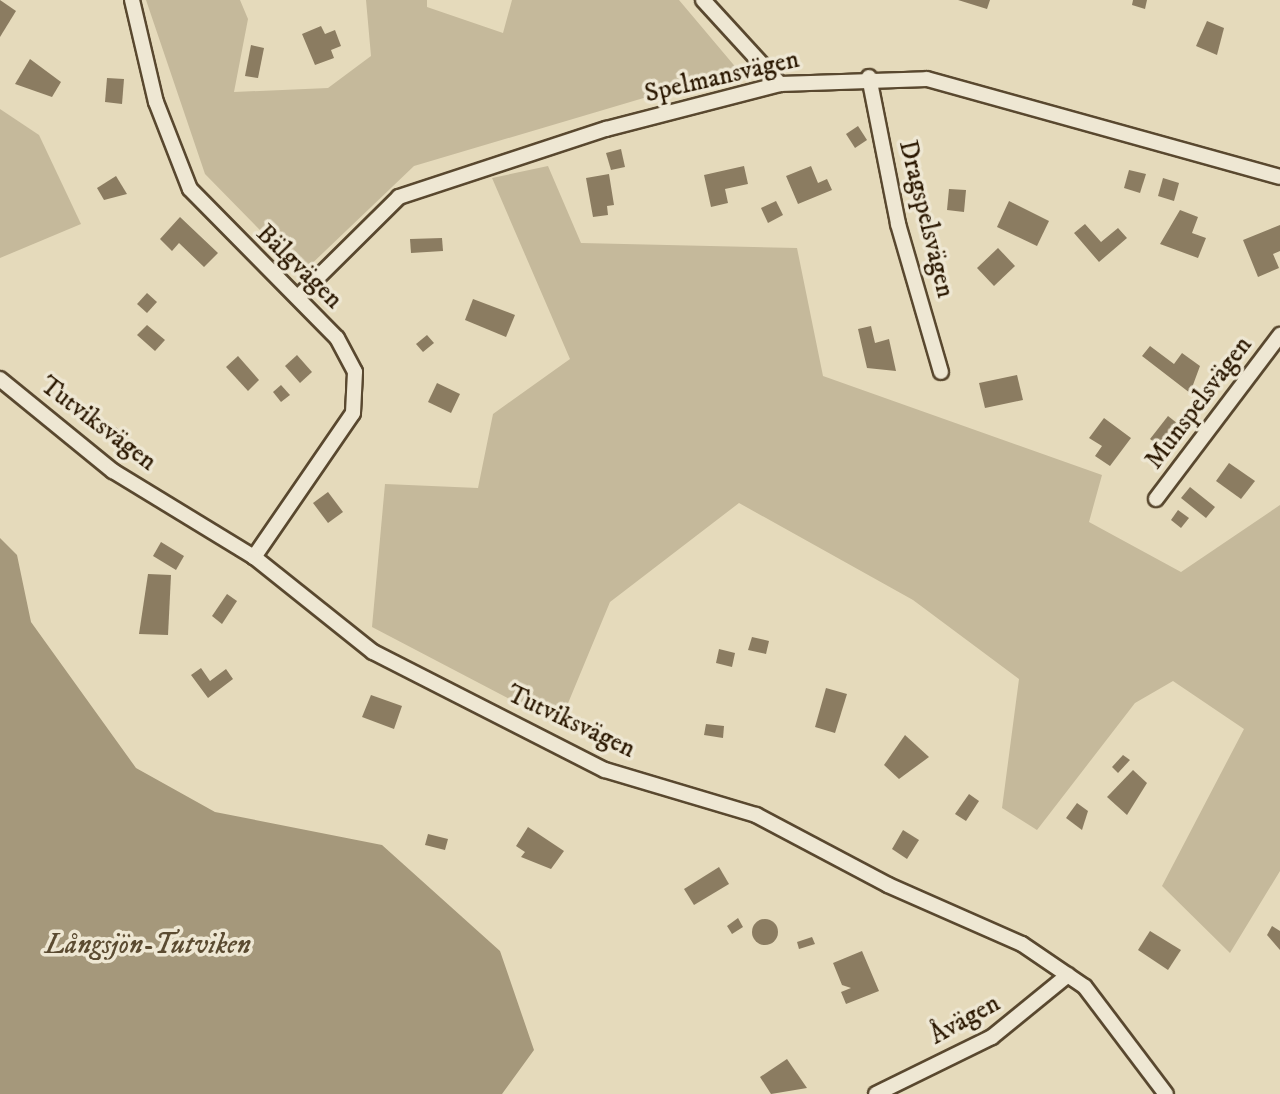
<!DOCTYPE html>
<html>
<head>
<meta charset="utf-8">
<style>
  body { margin:0 }
  #map { position:relative; width:1280px; height:1094px; overflow:hidden; background:#e5dabb; font-family:"IM FELL DW Pica",serif }
  div>[style] { position:absolute }
  [style*='--x'] { left:calc(var(--x)*1px); top:calc(var(--y)*1px); width:calc(var(--w)*1px); rotate:calc(var(--a)*1deg) }
  .green>* { inset:0; background:#c5b99b }
  .water>* { inset:0; background:#a5987b }
  .building>* { inset:0; background:#8b7c61 }
  .round { border-radius:50% }
  .roads { filter:drop-shadow(2px 0 #59482f) drop-shadow(-2px 0 #59482f) drop-shadow(0 2px #59482f) drop-shadow(0 -2px #59482f) }
  .street>* { height:14px; margin:-7px; padding:0 7px; transform-origin:7px; border-radius:7px; background:#eee7d3 }
  span { translate:-50% -50%; white-space:nowrap; text-align:center; line-height:1.15; -webkit-text-stroke:7px #eee7d3; paint-order:stroke }
  .street-label { font-size:26px; color:#2a1700 }
  .water-label { font-size:28px; color:#5b4b31; font-style:italic }
</style>
</head>
<body>
<div id="map">
  <div class="green">
    <i style="clip-path:polygon(146px 0,240px 0,248px 19px,234px 92px,328px 88px,371px 56px,366px 0,427px 0,427px 7px,503px 33px,512px 0,679px 0,738px 70px,414px 166px,302px 273px,205px 174px)"></i>
    <i style="clip-path:polygon(0 109px,39px 135px,81px 224px,0 258px)"></i>
    <i style="clip-path:polygon(548px 166px,581px 243px,797px 248px,823px 376px,1102px 475px,1089px 522px,1181px 572px,1280px 505px,1280px 871px,1230px 953px,1162px 886px,1244px 729px,1173px 681px,1135px 703px,1037px 830px,1002px 808px,1019px 679px,913px 600px,739px 503px,610px 602px,559px 725px,372px 627px,385px 484px,478px 488px,493px 414px,570px 359px,492px 178px)"></i>
  </div>
  <div class="water">
    <i style="clip-path:polygon(0 538px,17px 555px,31px 622px,136px 768px,215px 812px,382px 845px,500px 951px,534px 1050px,502px 1094px,0 1094px)"></i>
  </div>
  <div class="building">
    <i style="clip-path:polygon(0 0,16px 11px,0 37px)"></i>
    <i style="clip-path:polygon(958px 0,990px 0,987px 9px)"></i>
    <i style="clip-path:polygon(1133px 0,1147px 0,1145px 9px,1132px 5px)"></i>
    <i style="clip-path:polygon(1207px 21px,1224px 28px,1217px 55px,1196px 46px)"></i>
    <i style="clip-path:polygon(321px 26px,325px 34px,335px 30px,341px 46px,331px 50px,334px 58px,315px 65px,302px 34px)"></i>
    <i style="clip-path:polygon(251px 45px,264px 48px,258px 78px,245px 76px)"></i>
    <i style="clip-path:polygon(30px 59px,61px 82px,52px 97px,15px 84px)"></i>
    <i style="clip-path:polygon(107px 78px,124px 79px,122px 104px,105px 102px)"></i>
    <i style="clip-path:polygon(858px 126px,867px 140px,855px 148px,846px 134px)"></i>
    <i style="clip-path:polygon(621px 149px,625px 167px,611px 170px,606px 153px)"></i>
    <i style="clip-path:polygon(744px 166px,748px 184px,725px 189px,728px 203px,711px 207px,704px 175px)"></i>
    <i style="clip-path:polygon(811px 166px,818px 183px,827px 179px,832px 190px,798px 204px,786px 176px)"></i>
    <i style="clip-path:polygon(1129px 170px,1146px 174px,1140px 193px,1124px 188px)"></i>
    <i style="clip-path:polygon(609px 174px,614px 205px,607px 206px,608px 215px,593px 217px,586px 178px)"></i>
    <i style="clip-path:polygon(116px 176px,127px 194px,104px 200px,97px 188px)"></i>
    <i style="clip-path:polygon(1163px 178px,1179px 183px,1174px 201px,1158px 196px)"></i>
    <i style="clip-path:polygon(949px 189px,966px 190px,964px 212px,947px 210px)"></i>
    <i style="clip-path:polygon(776px 201px,783px 215px,768px 223px,761px 208px)"></i>
    <i style="clip-path:polygon(1009px 201px,1049px 221px,1037px 246px,997px 227px)"></i>
    <i style="clip-path:polygon(1180px 210px,1198px 217px,1192px 233px,1206px 238px,1198px 258px,1160px 244px)"></i>
    <i style="clip-path:polygon(180px 217px,218px 253px,204px 267px,179px 243px,172px 251px,160px 239px)"></i>
    <i style="clip-path:polygon(1085px 224px,1101px 242px,1118px 228px,1127px 238px,1099px 262px,1074px 233px)"></i>
    <i style="clip-path:polygon(1280px 225px,1280px 251px,1273px 254px,1279px 268px,1258px 277px,1243px 240px)"></i>
    <i style="clip-path:polygon(442px 238px,443px 251px,411px 253px,410px 239px)"></i>
    <i style="clip-path:polygon(998px 248px,1015px 266px,994px 286px,977px 268px)"></i>
    <i style="clip-path:polygon(147px 293px,157px 302px,147px 313px,137px 304px)"></i>
    <i style="clip-path:polygon(473px 299px,515px 315px,506px 337px,465px 320px)"></i>
    <i style="clip-path:polygon(147px 325px,165px 340px,155px 351px,137px 335px)"></i>
    <i style="clip-path:polygon(871px 326px,875px 343px,889px 339px,896px 371px,867px 368px,858px 329px)"></i>
    <i style="clip-path:polygon(427px 335px,434px 343px,423px 352px,416px 344px)"></i>
    <i style="clip-path:polygon(1150px 346px,1174px 364px,1182px 353px,1200px 366px,1190px 393px,1142px 356px)"></i>
    <i style="clip-path:polygon(297px 355px,312px 372px,300px 383px,285px 366px)"></i>
    <i style="clip-path:polygon(238px 356px,259px 380px,248px 391px,226px 367px)"></i>
    <i style="clip-path:polygon(1017px 375px,1023px 400px,985px 408px,979px 383px)"></i>
    <i style="clip-path:polygon(437px 383px,460px 394px,451px 413px,428px 402px)"></i>
    <i style="clip-path:polygon(281px 385px,290px 395px,281px 402px,273px 392px)"></i>
    <i style="clip-path:polygon(1168px 416px,1182px 427px,1165px 450px,1150px 439px)"></i>
    <i style="clip-path:polygon(1104px 418px,1131px 438px,1110px 466px,1095px 456px,1102px 446px,1089px 438px)"></i>
    <i style="clip-path:polygon(116px 427px,134px 443px,124px 454px,106px 439px)"></i>
    <i style="clip-path:polygon(1229px 463px,1255px 481px,1241px 499px,1216px 481px)"></i>
    <i style="clip-path:polygon(1190px 487px,1215px 507px,1206px 518px,1181px 498px)"></i>
    <i style="clip-path:polygon(328px 492px,343px 512px,328px 523px,313px 503px)"></i>
    <i style="clip-path:polygon(1178px 510px,1189px 518px,1181px 528px,1171px 520px)"></i>
    <i style="clip-path:polygon(161px 542px,184px 556px,176px 570px,153px 556px)"></i>
    <i style="clip-path:polygon(148px 574px,171px 575px,168px 635px,139px 634px)"></i>
    <i style="clip-path:polygon(227px 594px,237px 601px,222px 624px,212px 616px)"></i>
    <i style="clip-path:polygon(752px 637px,769px 641px,766px 654px,748px 650px)"></i>
    <i style="clip-path:polygon(719px 649px,735px 653px,732px 667px,716px 663px)"></i>
    <i style="clip-path:polygon(201px 668px,210px 681px,226px 669px,233px 679px,208px 698px,191px 675px)"></i>
    <i style="clip-path:polygon(826px 688px,847px 694px,835px 733px,815px 727px)"></i>
    <i style="clip-path:polygon(371px 695px,402px 706px,394px 729px,362px 717px)"></i>
    <i style="clip-path:polygon(706px 724px,724px 726px,723px 738px,704px 735px)"></i>
    <i style="clip-path:polygon(905px 735px,929px 757px,899px 779px,884px 765px)"></i>
    <i style="clip-path:polygon(1123px 755px,1130px 760px,1118px 773px,1112px 767px)"></i>
    <i style="clip-path:polygon(1133px 770px,1147px 783px,1127px 815px,1107px 797px)"></i>
    <i style="clip-path:polygon(969px 794px,979px 801px,966px 821px,955px 814px)"></i>
    <i style="clip-path:polygon(1077px 803px,1088px 811px,1082px 830px,1066px 818px)"></i>
    <i style="clip-path:polygon(528px 827px,564px 851px,551px 869px,521px 857px,525px 852px,516px 846px)"></i>
    <i style="clip-path:polygon(903px 830px,919px 840px,907px 859px,892px 849px)"></i>
    <i style="clip-path:polygon(428px 834px,448px 839px,445px 850px,425px 845px)"></i>
    <i style="clip-path:polygon(719px 867px,729px 884px,694px 905px,684px 889px)"></i>
    <i style="clip-path:polygon(738px 918px,743px 927px,732px 934px,727px 926px)"></i>
    <i class="round" style="left:752px;top:919px;width:26px;height:26px"></i>
    <i style="clip-path:polygon(1272px 926px,1280px 931px,1280px 950px,1267px 935px)"></i>
    <i style="clip-path:polygon(1150px 931px,1181px 950px,1168px 970px,1138px 950px)"></i>
    <i style="clip-path:polygon(812px 937px,815px 944px,799px 949px,797px 942px)"></i>
    <i style="clip-path:polygon(862px 951px,879px 991px,846px 1004px,841px 992px,851px 988px,842px 985px,833px 963px)"></i>
    <i style="clip-path:polygon(787px 1059px,807px 1088px,771px 1094px,760px 1077px)"></i>
  </div>
  <div class="roads">
    <div class="street">
      <i style="--x:132;--y:0;--w:105;--a:76.8"></i>
      <i style="--x:156;--y:102;--w:93;--a:68.7"></i>
      <i style="--x:190;--y:189;--w:209;--a:45.4"></i>
      <i style="--x:337;--y:338;--w:38;--a:62"></i>
      <i style="--x:355;--y:372;--w:41;--a:92.8"></i>
      <i style="--x:353;--y:413;--w:175;--a:124.5"></i>
      <i style="--x:703;--y:0;--w:114;--a:47.5"></i>
      <i style="--x:869;--y:77;--w:150;--a:78.8"></i>
      <i style="--x:898;--y:224;--w:154;--a:73.8"></i>
      <i style="--x:298;--y:297;--w:142;--a:-44.7"></i>
      <i style="--x:399;--y:197;--w:218;--a:-18.2"></i>
      <i style="--x:606;--y:129;--w:180;--a:-14.5"></i>
      <i style="--x:780;--y:84;--w:147;--a:-1.9"></i>
      <i style="--x:927;--y:79;--w:366;--a:15.5"></i>
      <i style="--x:0;--y:379;--w:146;--a:39.2"></i>
      <i style="--x:113;--y:471;--w:165;--a:31.4"></i>
      <i style="--x:254;--y:557;--w:152;--a:38.6"></i>
      <i style="--x:373;--y:652;--w:260;--a:27"></i>
      <i style="--x:605;--y:770;--w:158;--a:16.6"></i>
      <i style="--x:756;--y:815;--w:149;--a:27.9"></i>
      <i style="--x:888;--y:885;--w:146;--a:23.8"></i>
      <i style="--x:1022;--y:944;--w:76;--a:34.3"></i>
      <i style="--x:1085;--y:987;--w:134;--a:52.9"></i>
      <i style="--x:1156;--y:499;--w:206;--a:-52.9"></i>
      <i style="--x:876;--y:1094;--w:129;--a:-26.2"></i>
      <i style="--x:992;--y:1037;--w:98;--a:-39.2"></i>
    </div>
  </div>
  <div class="street-label">
    <span style="left:722px;top:77px;rotate:-13deg">Spelmansvägen</span>
    <span style="left:926px;top:219px;rotate:76deg">Dragspelsvägen</span>
    <span style="left:299px;top:267px;rotate:44deg">Bälgvägen</span>
    <span style="left:1199px;top:403px;rotate:-53deg">Munspelsvägen</span>
    <span style="left:98px;top:424px;rotate:37deg">Tutviksvägen</span>
    <span style="left:571px;top:722px;rotate:25deg">Tutviksvägen</span>
    <span style="left:965px;top:1020px;rotate:-29deg">Åvägen</span>
  </div>
  <div class="water-label">
    <span style="left:148px;top:945px">Långsjön-Tutviken</span>
  </div>
</div>
</body>
</html>
